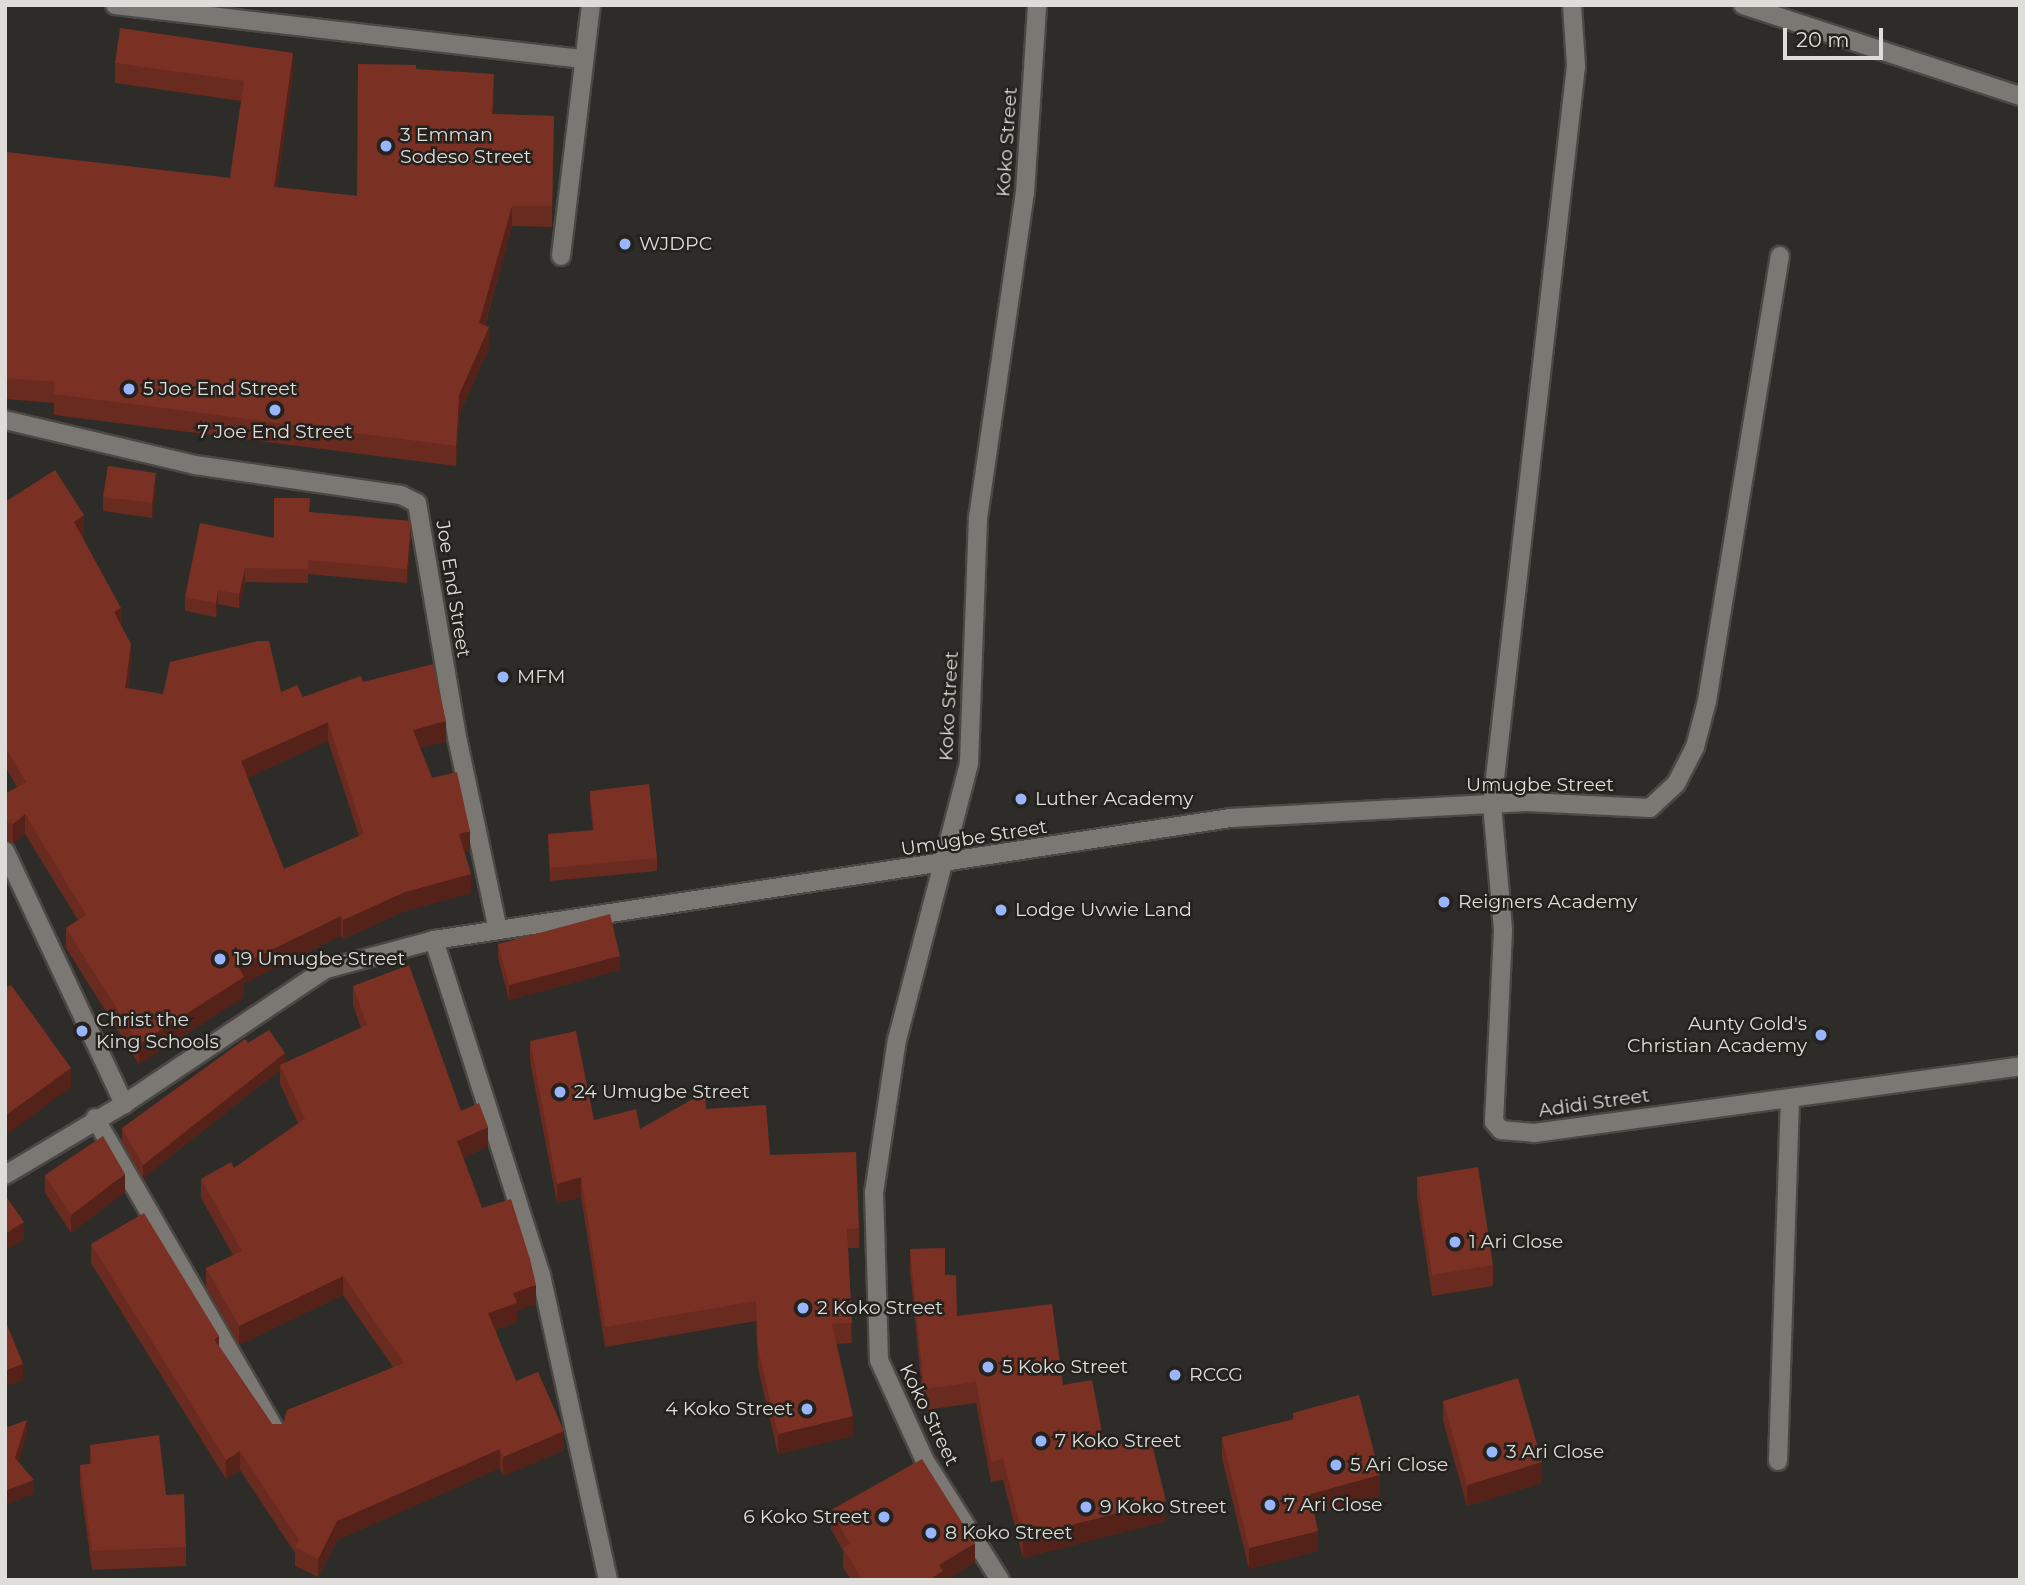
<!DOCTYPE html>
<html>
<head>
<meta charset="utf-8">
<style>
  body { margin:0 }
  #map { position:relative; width:2025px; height:1585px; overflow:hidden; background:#2e2c28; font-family:Montserrat,sans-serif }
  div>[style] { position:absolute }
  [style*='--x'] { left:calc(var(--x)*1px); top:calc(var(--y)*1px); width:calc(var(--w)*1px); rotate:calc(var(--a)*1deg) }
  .roads { filter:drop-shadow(2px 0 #4a4845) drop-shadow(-2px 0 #4a4845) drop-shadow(0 2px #4a4845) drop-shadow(0 -2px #4a4845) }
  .street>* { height:18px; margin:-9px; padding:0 9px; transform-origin:9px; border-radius:9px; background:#7b7874 }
  .wall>* { inset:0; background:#692a1f }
  .shaded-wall>* { inset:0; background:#552219 }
  .building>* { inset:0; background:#7a3124 }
  .dots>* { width:19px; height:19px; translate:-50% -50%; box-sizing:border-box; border:4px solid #25221e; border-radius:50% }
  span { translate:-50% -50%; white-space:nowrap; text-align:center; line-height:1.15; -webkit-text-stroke:5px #25221e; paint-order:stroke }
  .poi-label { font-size:19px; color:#deddda }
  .left { translate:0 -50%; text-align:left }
  .right { translate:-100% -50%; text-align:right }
  .street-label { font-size:19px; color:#deddda }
  .frame { position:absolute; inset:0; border:7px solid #deddda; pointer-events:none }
  .scale { position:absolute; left:1783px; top:28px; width:100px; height:32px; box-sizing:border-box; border:4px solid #deddda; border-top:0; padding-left:9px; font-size:21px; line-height:24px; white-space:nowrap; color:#deddda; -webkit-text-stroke:5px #25221e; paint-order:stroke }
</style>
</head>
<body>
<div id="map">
  <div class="roads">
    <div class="street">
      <i style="--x:115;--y:5;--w:471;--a:6.6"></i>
      <i style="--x:1572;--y:5;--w:61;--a:86.2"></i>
      <i style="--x:1576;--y:66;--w:743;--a:96.49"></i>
      <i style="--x:1492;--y:804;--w:127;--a:85"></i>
      <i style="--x:1503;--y:931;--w:191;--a:92.7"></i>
      <i style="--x:1494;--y:1122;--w:11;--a:49"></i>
      <i style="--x:1501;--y:1130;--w:33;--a:5"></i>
      <i style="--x:1534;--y:1133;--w:491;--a:-7.8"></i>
      <i style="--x:1743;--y:5;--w:292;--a:18.2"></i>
      <i style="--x:561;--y:256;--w:253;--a:-83.2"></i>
      <i style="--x:5;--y:420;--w:195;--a:13.3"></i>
      <i style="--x:195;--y:465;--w:208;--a:8.3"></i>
      <i style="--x:401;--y:495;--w:18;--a:27"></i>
      <i style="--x:417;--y:503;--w:242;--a:80.3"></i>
      <i style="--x:458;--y:742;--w:192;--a:78"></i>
      <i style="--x:5;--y:851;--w:280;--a:64.8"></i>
      <i style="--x:434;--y:940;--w:352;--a:72.3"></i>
      <i style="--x:541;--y:1275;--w:312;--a:77.6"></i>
      <i style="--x:95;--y:1118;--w:364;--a:60"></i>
      <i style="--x:5;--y:1175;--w:139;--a:-30.8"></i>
      <i style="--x:124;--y:1104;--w:243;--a:-33.8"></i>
      <i style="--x:326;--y:969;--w:112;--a:-15"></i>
      <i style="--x:434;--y:940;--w:805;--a:-8.71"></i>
      <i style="--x:1230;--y:818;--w:297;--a:-3.1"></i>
      <i style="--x:1527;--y:802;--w:123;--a:2.8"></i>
      <i style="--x:1650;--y:808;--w:35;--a:-43"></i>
      <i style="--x:1676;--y:784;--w:42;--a:-62.8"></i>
      <i style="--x:1695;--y:747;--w:48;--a:-75.4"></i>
      <i style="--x:1707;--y:701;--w:451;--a:-80.7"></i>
      <i style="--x:1778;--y:1461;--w:363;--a:-88.1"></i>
      <i style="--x:1000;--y:1580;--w:141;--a:-122.2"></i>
      <i style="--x:925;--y:1461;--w:111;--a:-114.5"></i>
      <i style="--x:879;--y:1360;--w:167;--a:-91.7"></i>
      <i style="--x:874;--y:1193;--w:155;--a:-81.5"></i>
      <i style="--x:897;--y:1040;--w:286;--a:-75.4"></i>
      <i style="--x:969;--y:763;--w:245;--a:-87.9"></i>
      <i style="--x:978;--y:518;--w:328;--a:-81.8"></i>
      <i style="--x:1025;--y:193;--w:188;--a:-86.3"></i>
    </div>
  </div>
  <div class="wall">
    <i style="clip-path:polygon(115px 63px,293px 73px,277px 187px,357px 196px,416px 69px,494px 94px,493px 114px,554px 116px,552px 227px,512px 226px,485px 325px,489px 348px,459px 416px,456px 466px,54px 415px,54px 403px,5px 399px,5px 152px,230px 178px,241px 101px,115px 83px)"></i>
    <i style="clip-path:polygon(156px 487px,152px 518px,103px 511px,103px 497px)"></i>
    <i style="clip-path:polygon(evenodd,5px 502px,84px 535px,82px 536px,121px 626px,131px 663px,128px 688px,163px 694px,281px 692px,303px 697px,363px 682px,446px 741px,420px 748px,432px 778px,470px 851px,464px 852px,471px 893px,405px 911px,343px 939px,341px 936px,244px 983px,244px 997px,139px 1064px,66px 948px,66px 928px,78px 920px,25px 834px,13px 843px,5px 840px,5px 794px,17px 787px,5px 766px,5px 502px,328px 741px,359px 836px,284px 869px,247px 778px,328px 741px)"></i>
    <i style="clip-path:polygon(310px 512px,411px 536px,407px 583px,308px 574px,308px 583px,245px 582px,239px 608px,218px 604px,216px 617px,185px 611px,185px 597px,274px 538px)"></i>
    <i style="clip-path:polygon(590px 791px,657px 858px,657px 871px,550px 881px,548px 834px,593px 831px,590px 804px)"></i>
    <i style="clip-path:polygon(498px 944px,620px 970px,509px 1000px,498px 958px)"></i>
    <i style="clip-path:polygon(353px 986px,461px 1111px,488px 1146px,463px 1158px,482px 1208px,536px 1304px,517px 1310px,517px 1322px,495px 1330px,516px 1381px,564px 1450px,503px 1476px,500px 1468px,337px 1540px,318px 1577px,295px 1566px,295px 1553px,240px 1470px,226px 1479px,91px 1263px,91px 1244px,219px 1346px,272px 1424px,283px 1424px,393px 1367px,343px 1295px,239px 1345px,206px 1287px,206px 1268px,233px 1255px,201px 1198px,201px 1179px,234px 1168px,298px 1123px,280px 1084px,280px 1070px,143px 1178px,122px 1142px,122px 1128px,248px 1043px,285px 1063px,361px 1028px,353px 1005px)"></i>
    <i style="clip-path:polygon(530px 1041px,594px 1120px,640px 1129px,706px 1109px,770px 1155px,859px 1228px,859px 1248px,848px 1248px,852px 1343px,836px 1344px,853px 1436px,778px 1454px,758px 1368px,756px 1321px,605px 1347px,581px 1197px,557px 1203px,530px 1061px)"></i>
    <i style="clip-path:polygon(45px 1175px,125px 1192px,71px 1233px,45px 1193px)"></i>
    <i style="clip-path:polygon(1417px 1177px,1493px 1265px,1493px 1286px,1432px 1296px,1417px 1197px)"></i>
    <i style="clip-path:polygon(910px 1249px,945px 1275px,957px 1316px,1063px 1385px,1105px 1448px,1166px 1521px,1023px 1558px,1003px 1480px,991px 1482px,976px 1403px,924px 1410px,910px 1270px)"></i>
    <i style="clip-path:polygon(1443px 1401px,1542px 1483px,1467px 1506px,1443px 1421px)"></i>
    <i style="clip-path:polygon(1293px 1413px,1380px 1496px,1314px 1514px,1318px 1551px,1249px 1569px,1222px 1458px,1222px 1437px,1293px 1420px)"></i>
    <i style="clip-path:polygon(90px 1445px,166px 1495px,186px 1547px,186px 1566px,92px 1570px,80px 1484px,80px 1465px,90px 1464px)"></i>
    <i style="clip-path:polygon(831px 1510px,975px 1562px,946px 1580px,851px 1580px,843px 1567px,843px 1551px,831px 1529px)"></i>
  </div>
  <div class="shaded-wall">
    <i style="clip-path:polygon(293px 53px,293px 73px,274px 207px,274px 187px)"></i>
    <i style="clip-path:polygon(494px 74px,494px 94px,492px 135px,492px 114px)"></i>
    <i style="clip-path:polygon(512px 206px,512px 226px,479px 344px,479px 323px)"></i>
    <i style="clip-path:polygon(489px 327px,489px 348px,459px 416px,456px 466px,456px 446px,459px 395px)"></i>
    <i style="clip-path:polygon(156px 473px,156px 487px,152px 518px,152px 503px)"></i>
    <i style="clip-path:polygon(84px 515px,84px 535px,74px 541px,74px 522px)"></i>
    <i style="clip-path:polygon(411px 521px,411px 536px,407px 583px,407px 569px)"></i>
    <i style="clip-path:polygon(245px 568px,245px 582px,239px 608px,239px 594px)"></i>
    <i style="clip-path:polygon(218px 590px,218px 604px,216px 617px,216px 603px)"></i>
    <i style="clip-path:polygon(121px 608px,121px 628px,114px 612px)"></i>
    <i style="clip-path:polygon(131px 644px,131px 663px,125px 707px,125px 688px)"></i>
    <i style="clip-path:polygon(446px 721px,446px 741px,413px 750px,413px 730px)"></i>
    <i style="clip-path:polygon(328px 722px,328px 741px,241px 781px,241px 761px)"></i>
    <i style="clip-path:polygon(25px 814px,25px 834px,13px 843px,13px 824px)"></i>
    <i style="clip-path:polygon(470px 831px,470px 851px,459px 853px,459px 834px)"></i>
    <i style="clip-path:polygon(471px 874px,471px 893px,405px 911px,343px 939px,343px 920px,405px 892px)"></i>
    <i style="clip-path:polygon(341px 916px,341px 936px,244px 983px,244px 997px,139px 1064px,139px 1044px,238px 966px)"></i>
    <i style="clip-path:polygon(620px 956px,620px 970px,509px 1000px,509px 985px)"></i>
    <i style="clip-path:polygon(285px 1053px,285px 1066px,280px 1065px,280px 1070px,143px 1178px,143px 1165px)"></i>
    <i style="clip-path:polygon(71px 1068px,71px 1087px,5px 1136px,5px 1116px)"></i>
    <i style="clip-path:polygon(488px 1127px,488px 1146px,457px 1160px,457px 1141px)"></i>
    <i style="clip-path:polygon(125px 1174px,125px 1192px,71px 1233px,71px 1215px)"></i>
    <i style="clip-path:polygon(581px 1177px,581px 1197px,557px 1203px,557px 1184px)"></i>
    <i style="clip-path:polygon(24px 1222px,24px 1239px,5px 1251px,5px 1234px)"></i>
    <i style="clip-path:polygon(343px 1276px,343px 1295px,239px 1345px,239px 1326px)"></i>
    <i style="clip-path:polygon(536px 1285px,536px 1304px,517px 1310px,517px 1322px,488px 1332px,488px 1313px,513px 1293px)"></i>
    <i style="clip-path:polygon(219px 1336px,219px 1355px,214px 1339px)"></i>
    <i style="clip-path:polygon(23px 1364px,23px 1380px,5px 1387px,5px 1371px)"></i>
    <i style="clip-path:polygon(853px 1416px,853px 1436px,778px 1454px,778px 1434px)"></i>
    <i style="clip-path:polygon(27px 1420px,27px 1434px,15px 1473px,15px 1458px)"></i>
    <i style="clip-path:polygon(564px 1431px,564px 1450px,503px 1476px,503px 1457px)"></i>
    <i style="clip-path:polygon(500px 1449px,500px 1468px,337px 1540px,318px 1577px,318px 1559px,337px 1521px)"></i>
    <i style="clip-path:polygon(240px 1451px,240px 1470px,226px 1479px,226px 1460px)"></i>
    <i style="clip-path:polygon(1542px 1462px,1542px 1483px,1467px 1506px,1467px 1485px)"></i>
    <i style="clip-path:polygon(1380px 1475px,1380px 1496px,1310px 1515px,1310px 1494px)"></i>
    <i style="clip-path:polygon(34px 1480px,34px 1494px,5px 1505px,5px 1491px)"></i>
    <i style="clip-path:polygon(1166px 1501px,1166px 1521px,1023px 1558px,1023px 1537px)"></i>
    <i style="clip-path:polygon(1318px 1531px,1318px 1551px,1249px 1569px,1249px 1548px)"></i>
    <i style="clip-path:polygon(975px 1543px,975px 1562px,946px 1580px,929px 1580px,939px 1565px)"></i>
  </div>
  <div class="building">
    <i style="clip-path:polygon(120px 28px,293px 53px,274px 187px,357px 196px,358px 64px,416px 65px,416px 69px,494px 74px,492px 114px,554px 116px,552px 206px,512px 206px,479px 323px,489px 327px,459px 395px,456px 446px,54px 394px,55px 382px,5px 378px,5px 152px,230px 178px,244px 81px,115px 63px)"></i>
    <i style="clip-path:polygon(108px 466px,156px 473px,152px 503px,103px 497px)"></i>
    <i style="clip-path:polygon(evenodd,55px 470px,84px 515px,74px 522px,121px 608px,114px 612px,131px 644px,125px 688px,163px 694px,170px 662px,258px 641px,269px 641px,281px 692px,297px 685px,303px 697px,361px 676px,363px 682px,433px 664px,446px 721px,413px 730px,432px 778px,457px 772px,470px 831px,459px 834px,471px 874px,405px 892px,343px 920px,341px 916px,238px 966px,244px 977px,139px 1044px,66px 928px,86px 915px,25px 814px,13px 824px,5px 820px,5px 794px,26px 782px,5px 747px,5px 502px,55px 470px,328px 722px,364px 834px,284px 869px,241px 761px,328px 722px)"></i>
    <i style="clip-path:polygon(274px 498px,310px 498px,309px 512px,411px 521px,407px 569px,308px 560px,308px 569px,245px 568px,239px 594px,218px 590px,216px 603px,185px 597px,200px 523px,274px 538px)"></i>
    <i style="clip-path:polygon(649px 784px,657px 858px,550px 868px,548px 834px,594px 830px,590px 791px)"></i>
    <i style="clip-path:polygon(610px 914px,620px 956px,509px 985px,498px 944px)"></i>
    <i style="clip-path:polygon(409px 965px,461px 1111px,479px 1103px,488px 1127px,457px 1141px,482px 1208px,511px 1199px,530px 1259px,536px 1285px,513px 1293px,517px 1303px,488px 1313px,516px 1381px,538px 1372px,564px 1431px,503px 1457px,500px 1449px,337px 1521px,318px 1559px,295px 1547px,299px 1540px,240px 1451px,226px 1460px,91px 1244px,144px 1213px,219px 1336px,214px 1339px,272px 1424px,283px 1424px,287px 1410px,404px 1363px,343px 1276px,239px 1326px,206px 1268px,242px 1251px,201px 1179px,231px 1162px,234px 1168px,305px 1119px,280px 1065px,367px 1025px,353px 986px)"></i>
    <i style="clip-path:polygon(11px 985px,71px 1068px,5px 1116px,5px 988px)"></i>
    <i style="clip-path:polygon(269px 1030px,285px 1053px,143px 1165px,122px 1128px,245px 1039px,248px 1043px)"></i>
    <i style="clip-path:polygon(576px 1031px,594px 1120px,636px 1109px,640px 1129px,705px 1092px,706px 1109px,766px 1105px,770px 1155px,856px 1152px,859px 1228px,847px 1229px,852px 1323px,832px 1324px,853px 1416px,778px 1434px,758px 1348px,756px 1301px,605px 1327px,581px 1177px,557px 1184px,530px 1041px)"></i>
    <i style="clip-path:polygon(103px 1136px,125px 1174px,71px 1215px,45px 1175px)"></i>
    <i style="clip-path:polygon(1478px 1167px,1493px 1265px,1432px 1275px,1417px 1177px)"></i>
    <i style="clip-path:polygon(7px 1198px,24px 1222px,5px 1234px,5px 1199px)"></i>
    <i style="clip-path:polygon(945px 1248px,945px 1275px,956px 1275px,957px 1316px,1052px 1304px,1063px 1385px,1092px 1380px,1105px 1448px,1150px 1437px,1166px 1501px,1023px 1537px,1003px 1459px,991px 1462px,976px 1382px,924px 1389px,910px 1249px)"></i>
    <i style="clip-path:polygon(5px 1320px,23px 1364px,5px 1371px)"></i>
    <i style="clip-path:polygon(1518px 1378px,1542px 1462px,1467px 1485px,1443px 1401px)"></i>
    <i style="clip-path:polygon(1359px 1395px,1380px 1475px,1310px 1494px,1318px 1531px,1249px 1548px,1222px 1437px,1294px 1419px,1293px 1413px)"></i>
    <i style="clip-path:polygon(27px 1420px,15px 1458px,34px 1480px,5px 1491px,5px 1428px)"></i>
    <i style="clip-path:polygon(159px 1435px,166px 1495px,184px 1494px,186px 1547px,92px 1551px,80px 1465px,92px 1464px,90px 1445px)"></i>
    <i style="clip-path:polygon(922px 1459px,975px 1543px,939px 1565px,943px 1571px,929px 1580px,862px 1580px,843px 1548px,850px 1544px,831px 1510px)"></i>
  </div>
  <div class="dots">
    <i style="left:386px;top:146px;background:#98b5fd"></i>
    <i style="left:625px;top:244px;background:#98b5fd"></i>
    <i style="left:129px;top:389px;background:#98b5fd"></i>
    <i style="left:275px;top:410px;background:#98b5fd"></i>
    <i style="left:503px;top:677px;background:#98b5fd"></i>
    <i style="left:1021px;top:799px;background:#98b5fd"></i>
    <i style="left:1444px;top:902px;background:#98b5fd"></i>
    <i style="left:1001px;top:910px;background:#98b5fd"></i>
    <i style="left:220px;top:959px;background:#98b5fd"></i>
    <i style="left:82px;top:1031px;background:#98b5fd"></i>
    <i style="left:1821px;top:1035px;background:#98b5fd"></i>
    <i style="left:560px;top:1092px;background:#98b5fd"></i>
    <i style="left:1455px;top:1242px;background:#98b5fd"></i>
    <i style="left:803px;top:1308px;background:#98b5fd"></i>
    <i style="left:988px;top:1367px;background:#98b5fd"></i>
    <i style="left:1175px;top:1375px;background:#98b5fd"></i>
    <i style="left:807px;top:1409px;background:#98b5fd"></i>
    <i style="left:1041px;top:1441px;background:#98b5fd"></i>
    <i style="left:1492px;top:1452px;background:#98b5fd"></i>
    <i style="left:1336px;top:1465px;background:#98b5fd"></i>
    <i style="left:1270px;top:1505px;background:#98b5fd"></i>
    <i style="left:1086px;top:1507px;background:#98b5fd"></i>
    <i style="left:884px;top:1517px;background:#98b5fd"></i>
    <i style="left:931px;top:1533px;background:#98b5fd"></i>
  </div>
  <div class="poi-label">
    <span class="left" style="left:400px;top:146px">3 Emman<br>Sodeso Street</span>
    <span class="left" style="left:639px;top:244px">WJDPC</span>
    <span class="left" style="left:143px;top:389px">5 Joe End Street</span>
    <span style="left:275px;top:432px">7 Joe End Street</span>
    <span class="left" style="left:517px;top:677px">MFM</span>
    <span class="left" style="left:1035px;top:799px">Luther Academy</span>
    <span class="left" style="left:1458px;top:902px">Reigners Academy</span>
    <span class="left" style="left:1015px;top:910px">Lodge Uvwie Land</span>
    <span class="left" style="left:234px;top:959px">19 Umugbe Street</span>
    <span class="left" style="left:96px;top:1031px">Christ the<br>King Schools</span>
    <span class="right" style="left:1807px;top:1035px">Aunty Gold's<br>Christian Academy</span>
    <span class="left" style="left:574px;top:1092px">24 Umugbe Street</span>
    <span class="left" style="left:1469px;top:1242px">1 Ari Close</span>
    <span class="left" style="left:817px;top:1308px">2 Koko Street</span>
    <span class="left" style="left:1002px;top:1367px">5 Koko Street</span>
    <span class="left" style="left:1189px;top:1375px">RCCG</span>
    <span class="right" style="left:793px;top:1409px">4 Koko Street</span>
    <span class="left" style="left:1055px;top:1441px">7 Koko Street</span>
    <span class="left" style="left:1506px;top:1452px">3 Ari Close</span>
    <span class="left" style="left:1350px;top:1465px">5 Ari Close</span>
    <span class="left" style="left:1284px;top:1505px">7 Ari Close</span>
    <span class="left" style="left:1100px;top:1507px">9 Koko Street</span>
    <span class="right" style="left:870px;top:1517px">6 Koko Street</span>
    <span class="left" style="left:945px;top:1533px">8 Koko Street</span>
  </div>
  <div class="street-label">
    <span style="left:1007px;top:142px;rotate:-86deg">Koko Street</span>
    <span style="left:453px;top:589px;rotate:81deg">Joe End Street</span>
    <span style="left:949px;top:706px;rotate:-87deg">Koko Street</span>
    <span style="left:1540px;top:785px">Umugbe Street</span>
    <span style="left:974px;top:838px;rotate:-9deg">Umugbe Street</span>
    <span style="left:1594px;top:1103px;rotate:-8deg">Adidi Street</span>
    <span style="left:929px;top:1415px;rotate:64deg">Koko Street</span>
  </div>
  <div class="frame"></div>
  <div class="scale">20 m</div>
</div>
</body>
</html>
